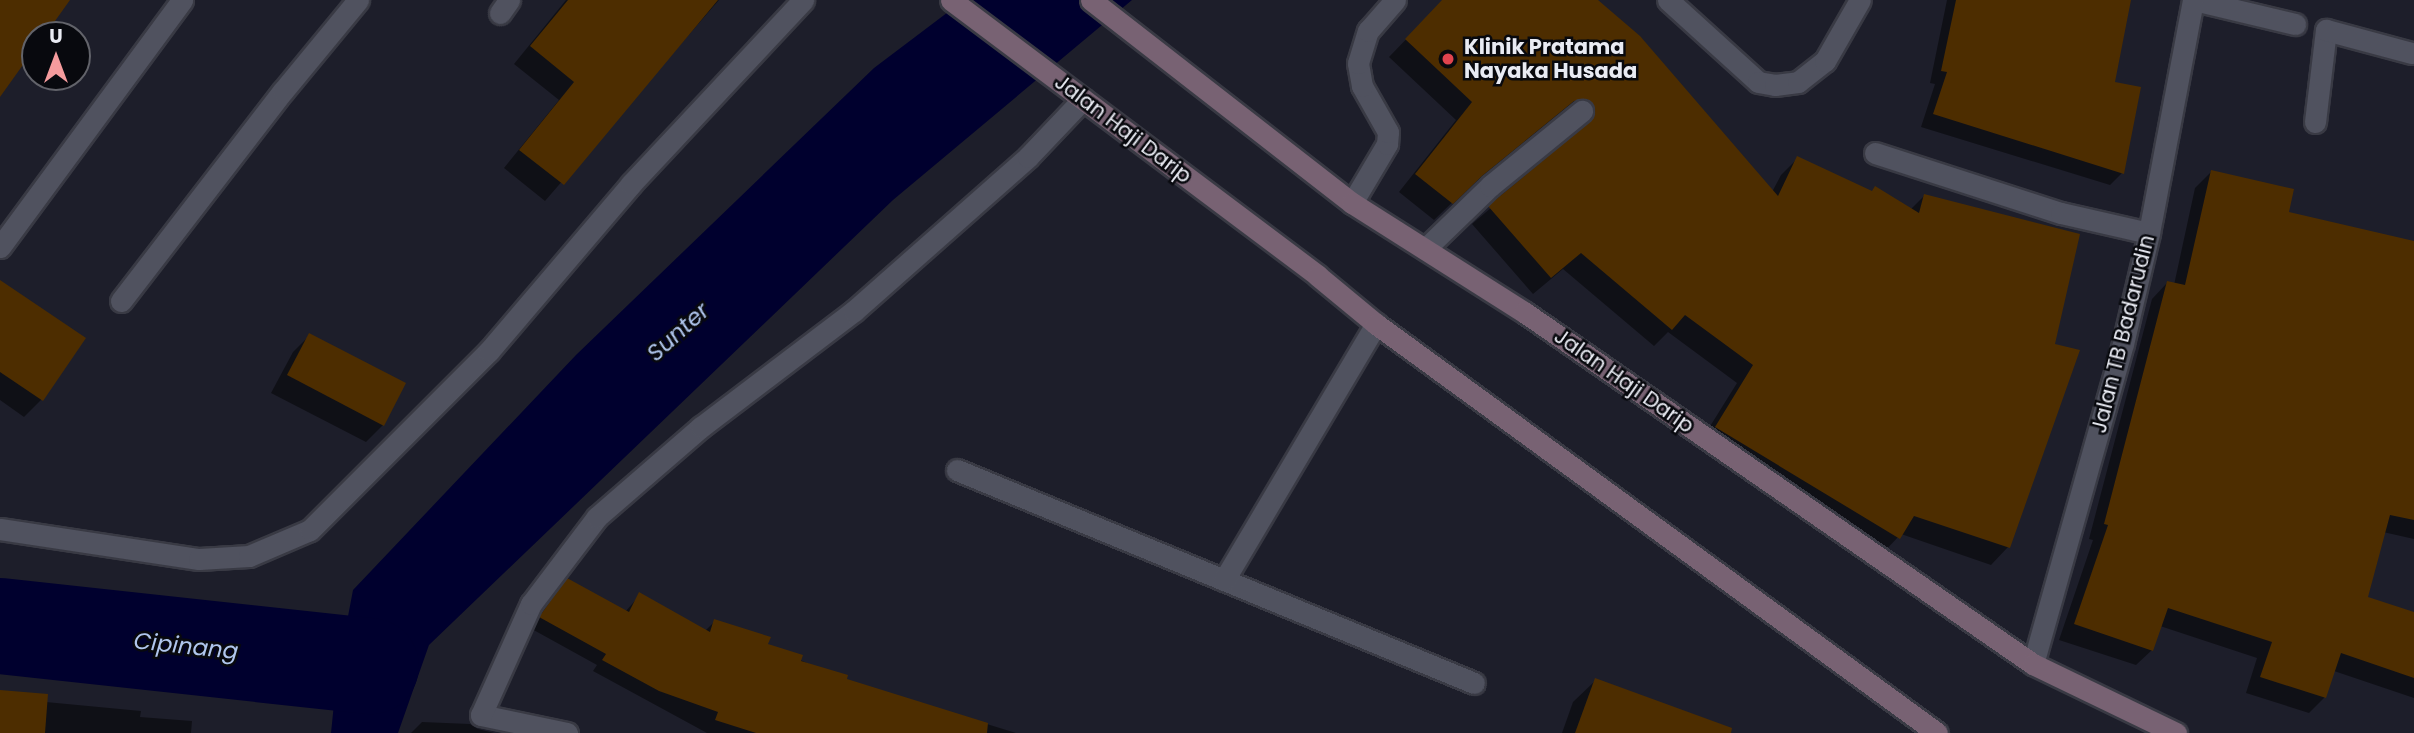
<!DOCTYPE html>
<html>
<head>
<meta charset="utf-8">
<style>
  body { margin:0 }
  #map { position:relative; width:2414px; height:733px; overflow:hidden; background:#1d1e2a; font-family:Poppins,sans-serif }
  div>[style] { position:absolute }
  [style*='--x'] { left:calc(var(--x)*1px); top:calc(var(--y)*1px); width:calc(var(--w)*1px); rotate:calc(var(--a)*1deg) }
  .water>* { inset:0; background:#00002e }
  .shadow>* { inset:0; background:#0007 }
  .river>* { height:96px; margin:-48px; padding:0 48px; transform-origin:48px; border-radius:48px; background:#00002e }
  .building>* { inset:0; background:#4d2d00 }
  .roads { filter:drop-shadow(2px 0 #393a44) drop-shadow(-2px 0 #393a44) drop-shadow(0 2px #393a44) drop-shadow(0 -2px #393a44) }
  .lane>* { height:21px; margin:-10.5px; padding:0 10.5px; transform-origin:10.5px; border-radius:10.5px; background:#50525f }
  .street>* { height:21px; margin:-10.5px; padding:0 10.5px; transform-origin:10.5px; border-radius:10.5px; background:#50525f }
  .secondary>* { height:21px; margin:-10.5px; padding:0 10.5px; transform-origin:10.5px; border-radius:10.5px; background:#786273 }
  .dots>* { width:19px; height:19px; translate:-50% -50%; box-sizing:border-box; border:4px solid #08090e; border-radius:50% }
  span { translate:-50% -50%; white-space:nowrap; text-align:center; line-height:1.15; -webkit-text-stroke:5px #08090e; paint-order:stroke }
  .poi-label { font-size:21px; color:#e9ebf3; font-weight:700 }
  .left { translate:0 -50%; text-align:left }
  .street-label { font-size:21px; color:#e9ebf3 }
  .water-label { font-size:23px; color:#b0c6ed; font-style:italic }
  .north { position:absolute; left:21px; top:21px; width:70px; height:70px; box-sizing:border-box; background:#08090e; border:2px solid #62636a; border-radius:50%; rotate:0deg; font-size:19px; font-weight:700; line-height:28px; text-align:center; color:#e9ebf3 }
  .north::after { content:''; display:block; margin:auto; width:24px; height:32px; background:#f59b9d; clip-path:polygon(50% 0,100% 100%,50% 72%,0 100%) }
</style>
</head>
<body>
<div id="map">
  <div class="water">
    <i style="clip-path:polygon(964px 0,1132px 0,893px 200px,429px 645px,398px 733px,331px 733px,337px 674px,353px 590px,576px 355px,874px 68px)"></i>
  </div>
  <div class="shadow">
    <i style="clip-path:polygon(566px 0,719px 0,545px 201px,504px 168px,559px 100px,514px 64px)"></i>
    <i style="clip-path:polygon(1444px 0,1595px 0,1772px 192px,1781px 175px,1798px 158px,1910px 210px,1924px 196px,2053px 345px,2077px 351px,2008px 547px,1991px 565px,1901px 534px,1881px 555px,1699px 444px,1737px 383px,1668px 332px,1654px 346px,1563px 269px,1533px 294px,1472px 224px,1576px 136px,1579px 128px,1570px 116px,1555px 118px,1462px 193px,1434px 220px,1399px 192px,1456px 120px,1389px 57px)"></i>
    <i style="clip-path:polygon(1947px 0,2129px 0,2113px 83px,2122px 173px,2110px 185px,1921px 127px,1935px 84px,1930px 83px)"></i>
    <i style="clip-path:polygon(2211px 172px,2287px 213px,2414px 244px,2414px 539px,2383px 532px,2365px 598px,2414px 614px,2414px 698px,2334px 671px,2325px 697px,2309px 713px,2246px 693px,2257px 658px,2160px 626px,2152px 650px,2136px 665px,2059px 640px,2093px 540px,2089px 539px,2152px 299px,2167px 283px,2174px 285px,2195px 188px)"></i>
    <i style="clip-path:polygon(0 305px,84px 339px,41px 400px,24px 417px,0 400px)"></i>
    <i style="clip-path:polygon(310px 335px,383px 425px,366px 442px,271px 393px,293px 352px)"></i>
    <i style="clip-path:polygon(567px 581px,625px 612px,640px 595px,705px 631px,715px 621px,844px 680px,1016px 733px,707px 733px,593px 671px,597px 665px,530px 628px)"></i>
    <i style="clip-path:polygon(1596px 680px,1729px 733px,1562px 733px,1573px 702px)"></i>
    <i style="clip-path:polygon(0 691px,46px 702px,141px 711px,140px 717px,192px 721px,191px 733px,0 733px)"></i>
    <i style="clip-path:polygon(422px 722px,470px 724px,478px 729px,494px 733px,411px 733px)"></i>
  </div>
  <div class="river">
    <i style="--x:0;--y:626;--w:373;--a:6.2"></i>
  </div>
  <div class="building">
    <i style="clip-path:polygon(0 0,70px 0,45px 35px,35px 35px,35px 48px,0 97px)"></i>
    <i style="clip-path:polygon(568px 0,718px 0,564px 185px,519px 150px,574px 82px,530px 46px)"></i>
    <i style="clip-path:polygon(1442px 0,1598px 0,1640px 36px,1778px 196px,1797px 156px,1872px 191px,1875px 186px,1919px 213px,1924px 194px,2080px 234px,2055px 344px,2080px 350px,2010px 548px,1914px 516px,1900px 539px,1715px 427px,1753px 365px,1685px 315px,1672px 330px,1581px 253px,1551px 278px,1488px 206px,1591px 121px,1595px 110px,1587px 99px,1574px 101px,1482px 176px,1453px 204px,1415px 174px,1472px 102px,1405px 39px)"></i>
    <i style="clip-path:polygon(1956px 0,2131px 0,2115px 82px,2141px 87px,2124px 174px,1933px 114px,1947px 72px,1941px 71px)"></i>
    <i style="clip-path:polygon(2211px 170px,2294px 189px,2289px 212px,2414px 241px,2414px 520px,2390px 515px,2368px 597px,2414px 612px,2414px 678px,2341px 653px,2326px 698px,2260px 677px,2272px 642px,2168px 608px,2153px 651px,2074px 624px,2108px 525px,2104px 524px,2167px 281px,2185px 285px)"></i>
    <i style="clip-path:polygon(0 280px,86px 338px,43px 401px,0 372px)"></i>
    <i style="clip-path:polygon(309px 333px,406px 383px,384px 426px,287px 375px)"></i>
    <i style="clip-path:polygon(567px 578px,629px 612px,639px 592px,710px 632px,714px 619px,771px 637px,768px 644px,803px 655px,801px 661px,848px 675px,847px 679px,988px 723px,987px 733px,756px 733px,715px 720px,718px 712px,659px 691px,602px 660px,606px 654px,539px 617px)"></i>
    <i style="clip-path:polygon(1595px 678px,1732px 728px,1731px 733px,1575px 733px)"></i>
    <i style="clip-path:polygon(0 690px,48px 694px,45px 733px,0 733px)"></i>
  </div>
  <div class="roads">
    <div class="lane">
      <i style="--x:500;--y:13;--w:16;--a:-55"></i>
      <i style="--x:2315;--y:122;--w:93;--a:-83.2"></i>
      <i style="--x:2326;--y:30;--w:89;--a:15"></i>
      <i style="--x:1425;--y:249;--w:91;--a:-44.1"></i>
      <i style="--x:1490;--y:186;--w:119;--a:-39.2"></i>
      <i style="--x:121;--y:301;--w:265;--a:-52.4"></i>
      <i style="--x:283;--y:91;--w:118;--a:-50.5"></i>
      <i style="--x:957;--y:470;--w:559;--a:22.39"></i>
      <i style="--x:1224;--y:580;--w:298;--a:-59.3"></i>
    </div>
    <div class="street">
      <i style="--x:1668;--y:0;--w:122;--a:42.3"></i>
      <i style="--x:1758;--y:82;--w:17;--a:10"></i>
      <i style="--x:1775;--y:85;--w:23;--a:-7"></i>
      <i style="--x:1798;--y:82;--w:34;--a:-38"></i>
      <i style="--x:1825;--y:61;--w:70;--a:-60.2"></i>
      <i style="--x:2194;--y:0;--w:104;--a:13.4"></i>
      <i style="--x:1875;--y:153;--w:195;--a:17.9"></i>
      <i style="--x:2061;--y:213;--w:90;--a:12.8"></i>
      <i style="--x:1352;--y:203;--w:69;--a:-59.3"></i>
      <i style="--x:1387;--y:144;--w:12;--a:-85"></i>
      <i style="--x:1388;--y:132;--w:53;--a:-119.5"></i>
      <i style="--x:1362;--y:86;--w:23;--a:-100"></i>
      <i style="--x:1358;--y:63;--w:34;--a:-73"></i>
      <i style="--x:1368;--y:31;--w:41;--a:-48.9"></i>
      <i style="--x:0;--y:247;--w:307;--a:-53.6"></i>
      <i style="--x:0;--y:529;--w:201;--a:8.6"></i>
      <i style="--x:199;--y:559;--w:50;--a:-3.4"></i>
      <i style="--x:249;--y:556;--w:66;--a:-23.1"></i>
      <i style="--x:310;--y:530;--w:253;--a:-45"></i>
      <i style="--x:489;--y:351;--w:219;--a:-49.6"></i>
      <i style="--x:631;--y:184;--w:252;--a:-46.9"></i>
      <i style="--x:2033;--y:664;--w:332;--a:-74.3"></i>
      <i style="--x:2123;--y:344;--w:114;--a:-76.8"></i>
      <i style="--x:2149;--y:233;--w:237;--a:-79.3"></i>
      <i style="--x:567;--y:733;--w:88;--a:-168.2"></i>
      <i style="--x:481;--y:715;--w:122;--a:-65.8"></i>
      <i style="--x:531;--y:604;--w:109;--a:-52.8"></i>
      <i style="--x:597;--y:517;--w:138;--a:-40.9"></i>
      <i style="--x:701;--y:427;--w:192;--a:-37.2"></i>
      <i style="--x:854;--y:311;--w:232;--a:-41.5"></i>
      <i style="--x:1028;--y:157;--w:80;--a:-46.5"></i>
    </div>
    <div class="secondary">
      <i style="--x:951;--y:0;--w:459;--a:36.9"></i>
      <i style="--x:1318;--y:276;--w:75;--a:39.6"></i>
      <i style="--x:1376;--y:324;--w:694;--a:36.09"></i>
      <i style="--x:1091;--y:0;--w:331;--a:37.9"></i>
      <i style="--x:1352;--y:203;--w:204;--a:32.4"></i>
      <i style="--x:1524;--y:312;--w:619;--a:34.67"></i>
      <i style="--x:2033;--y:664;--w:159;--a:25.8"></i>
    </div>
  </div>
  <div class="dots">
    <i style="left:1448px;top:59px;background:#e0444e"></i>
  </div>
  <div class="poi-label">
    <span class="left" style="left:1464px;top:59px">Klinik Pratama<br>Nayaka Husada</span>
  </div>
  <div class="street-label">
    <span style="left:1123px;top:129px;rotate:37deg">Jalan Haji Darip</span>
    <span style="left:2123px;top:334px;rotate:-76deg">Jalan TB Badarudin</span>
    <span style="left:1624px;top:381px;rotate:35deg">Jalan Haji Darip</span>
  </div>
  <div class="water-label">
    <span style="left:678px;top:332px;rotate:-42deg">Sunter</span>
    <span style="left:186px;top:646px;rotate:6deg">Cipinang</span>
  </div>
  <div class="north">U</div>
</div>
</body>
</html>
